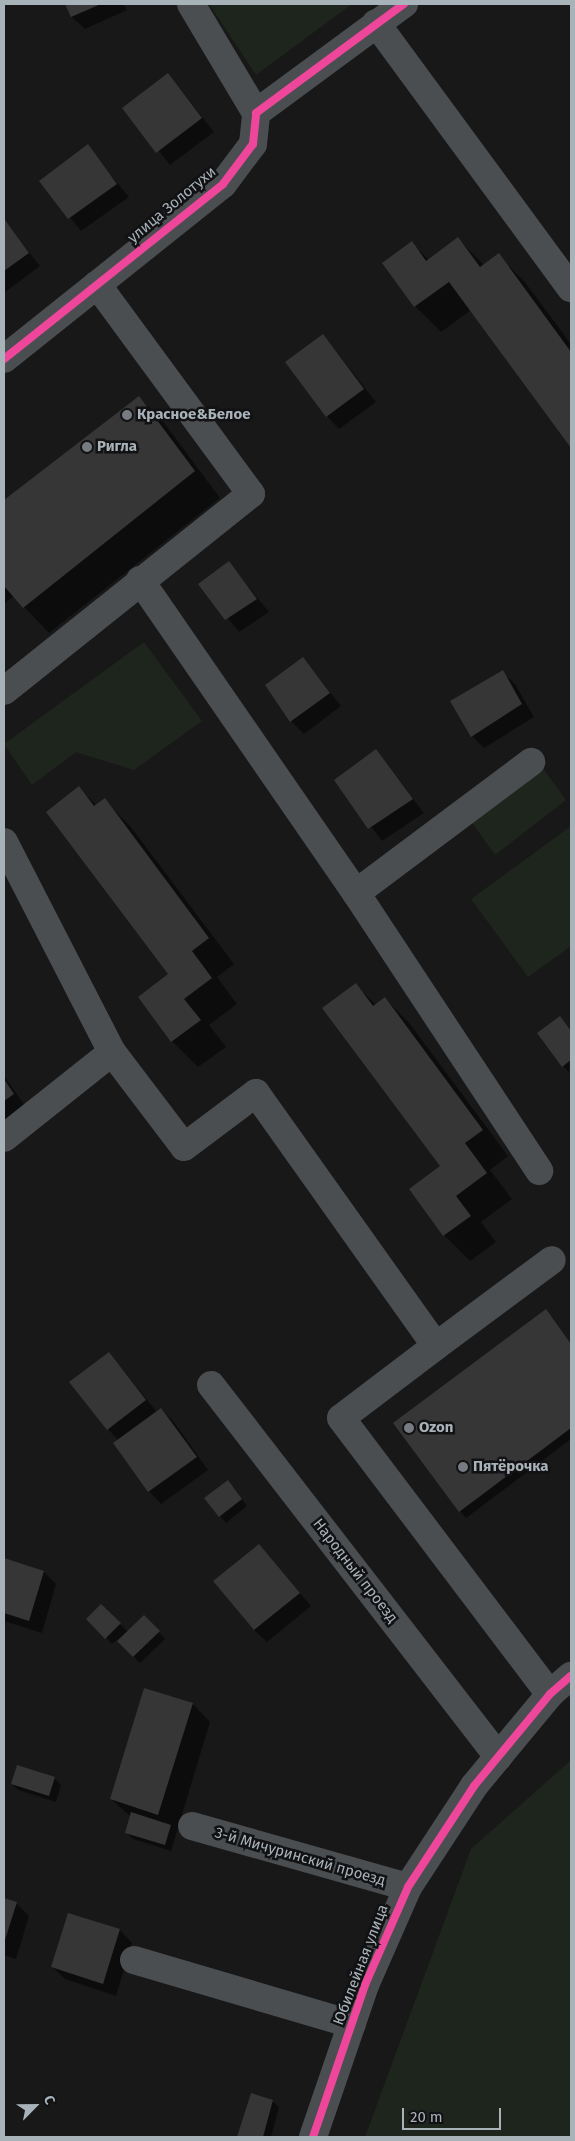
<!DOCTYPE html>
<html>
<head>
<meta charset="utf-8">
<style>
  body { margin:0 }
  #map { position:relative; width:575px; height:2141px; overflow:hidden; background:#181818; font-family:"Fira Sans",sans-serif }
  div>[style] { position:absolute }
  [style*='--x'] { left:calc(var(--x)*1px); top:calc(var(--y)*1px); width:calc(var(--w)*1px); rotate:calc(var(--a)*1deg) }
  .green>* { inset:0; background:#1e251d }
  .shadow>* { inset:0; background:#0007 }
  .building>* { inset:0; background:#363637 }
  .minor>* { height:28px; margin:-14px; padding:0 14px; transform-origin:14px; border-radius:14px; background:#4b4e51 }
  .cycleway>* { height:8px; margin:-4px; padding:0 4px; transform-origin:4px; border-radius:4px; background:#ed469a }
  .dots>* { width:14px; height:14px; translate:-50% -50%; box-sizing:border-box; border:2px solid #121214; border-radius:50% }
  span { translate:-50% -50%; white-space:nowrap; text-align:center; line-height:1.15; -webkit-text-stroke:5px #121214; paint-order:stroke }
  .street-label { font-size:15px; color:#a8b2b9 }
  .poi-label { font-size:15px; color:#a8b2b9; font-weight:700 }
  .left { translate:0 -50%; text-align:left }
  .frame { position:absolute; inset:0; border:5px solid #a8b2b9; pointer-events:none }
  .north { position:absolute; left:10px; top:2081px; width:50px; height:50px; -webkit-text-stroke:4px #121214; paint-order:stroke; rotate:67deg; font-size:14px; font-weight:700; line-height:20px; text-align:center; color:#a8b2b9 }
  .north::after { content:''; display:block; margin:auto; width:18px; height:22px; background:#a8b2b9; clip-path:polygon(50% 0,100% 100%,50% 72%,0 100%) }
  .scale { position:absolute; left:402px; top:2108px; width:99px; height:22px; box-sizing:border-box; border:2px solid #a8b2b9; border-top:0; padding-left:6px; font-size:15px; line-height:18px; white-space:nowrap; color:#a8b2b9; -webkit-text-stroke:4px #121214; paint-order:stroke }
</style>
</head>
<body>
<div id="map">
  <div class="green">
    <i style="clip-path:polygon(209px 4px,352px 4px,256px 75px)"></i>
    <i style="clip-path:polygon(144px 642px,202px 721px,134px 770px,76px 752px,32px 785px,4px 744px)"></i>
    <i style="clip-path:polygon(539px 763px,566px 800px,495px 855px,468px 817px)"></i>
    <i style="clip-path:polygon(571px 826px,571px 946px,528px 977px,471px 899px)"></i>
    <i style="clip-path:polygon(571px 1760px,571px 2137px,365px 2137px,471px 1849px)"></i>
  </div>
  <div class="shadow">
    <i style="clip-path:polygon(67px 4px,123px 4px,127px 10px,85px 29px,72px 17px)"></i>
    <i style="clip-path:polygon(168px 74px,214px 132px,170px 165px,124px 108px)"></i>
    <i style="clip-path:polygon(87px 146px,129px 197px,81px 231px,41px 181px)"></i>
    <i style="clip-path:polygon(5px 222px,40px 266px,4px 293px,4px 223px)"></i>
    <i style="clip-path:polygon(458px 239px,484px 265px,498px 255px,524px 281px,571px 344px,571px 446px,471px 310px,441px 332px,415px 306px,412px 243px,429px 260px)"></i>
    <i style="clip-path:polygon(323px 335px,376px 402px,339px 429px,327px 416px)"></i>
    <i style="clip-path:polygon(139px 398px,165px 424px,220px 498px,49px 633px,14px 596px,4px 604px,4px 502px)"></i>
    <i style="clip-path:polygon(229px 563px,269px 612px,239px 632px,200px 584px)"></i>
    <i style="clip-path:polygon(303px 658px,341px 706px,304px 734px,291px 721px)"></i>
    <i style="clip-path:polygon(502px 672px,515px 684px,534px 717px,484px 748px,472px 736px)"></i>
    <i style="clip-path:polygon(376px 751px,424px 813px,382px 841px,336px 780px)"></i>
    <i style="clip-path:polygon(79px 788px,97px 806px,104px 800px,130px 826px,234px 964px,217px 977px,237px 1004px,209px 1025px,226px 1047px,198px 1067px,172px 1041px,140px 998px,170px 974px)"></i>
    <i style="clip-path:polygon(356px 985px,376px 1005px,385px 998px,410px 1024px,508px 1156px,490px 1170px,512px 1199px,481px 1222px,496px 1242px,470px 1261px,444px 1235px,410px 1190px,442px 1167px)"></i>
    <i style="clip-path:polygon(560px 1018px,571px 1031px,569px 1072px,563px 1066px)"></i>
    <i style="clip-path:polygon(4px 1076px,26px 1107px,4px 1123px)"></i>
    <i style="clip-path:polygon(552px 1318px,571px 1344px,571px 1439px,466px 1518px,460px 1511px)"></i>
    <i style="clip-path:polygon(109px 1353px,157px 1412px,161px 1409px,174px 1422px,208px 1470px,161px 1504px,149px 1491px,118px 1440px,108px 1429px)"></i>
    <i style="clip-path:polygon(234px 1488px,247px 1506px,226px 1523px,220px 1516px)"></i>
    <i style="clip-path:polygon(259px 1545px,311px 1606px,267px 1642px,254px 1630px)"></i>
    <i style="clip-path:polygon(4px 1560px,44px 1572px,56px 1584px,42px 1633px,4px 1621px)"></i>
    <i style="clip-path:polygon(101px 1606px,128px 1632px,144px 1617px,165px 1639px,140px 1663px,117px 1640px,112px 1644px,88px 1619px)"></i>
    <i style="clip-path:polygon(193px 1704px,210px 1722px,171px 1851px,133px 1839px,126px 1832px,131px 1817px,111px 1799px)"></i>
    <i style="clip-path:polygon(54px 1778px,61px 1785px,56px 1802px,18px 1790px,12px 1784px)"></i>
    <i style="clip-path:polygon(4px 1900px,16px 1903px,29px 1916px,16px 1959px,4px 1955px)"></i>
    <i style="clip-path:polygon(120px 1930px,132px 1943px,116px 1996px,65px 1979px,52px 1967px)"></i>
    <i style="clip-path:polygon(252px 2094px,272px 2101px,279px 2107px,271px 2137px,238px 2137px)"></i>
  </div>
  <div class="building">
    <i style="clip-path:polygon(65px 4px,101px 4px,71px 17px)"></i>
    <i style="clip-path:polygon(168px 73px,202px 118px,156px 153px,122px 108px)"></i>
    <i style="clip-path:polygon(88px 144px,117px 184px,68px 219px,39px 181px)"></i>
    <i style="clip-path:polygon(5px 220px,29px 253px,4px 271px,4px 221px)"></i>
    <i style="clip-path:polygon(458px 237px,480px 267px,499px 253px,571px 352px,571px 448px,449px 282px,414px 307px,382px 263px,412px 241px,426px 261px)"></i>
    <i style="clip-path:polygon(323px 334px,364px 389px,326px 417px,285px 362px)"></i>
    <i style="clip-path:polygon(139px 396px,195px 471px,23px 608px,4px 586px,4px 500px)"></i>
    <i style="clip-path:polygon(229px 561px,257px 599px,225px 620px,198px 584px)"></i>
    <i style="clip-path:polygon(303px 657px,330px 693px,290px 722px,265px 685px)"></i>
    <i style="clip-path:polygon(503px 670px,522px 704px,471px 737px,450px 701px)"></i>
    <i style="clip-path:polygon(376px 749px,413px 799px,368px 829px,334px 780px)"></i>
    <i style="clip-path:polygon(79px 786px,94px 806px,105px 798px,209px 938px,192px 951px,212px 978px,184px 999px,201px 1020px,171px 1042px,138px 997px,168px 974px,46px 812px)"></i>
    <i style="clip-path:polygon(356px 983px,373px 1006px,385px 997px,483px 1130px,465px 1143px,487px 1173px,456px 1196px,471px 1216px,443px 1236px,409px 1189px,440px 1166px,322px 1008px)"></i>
    <i style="clip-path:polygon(560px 1016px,571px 1031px,571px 1060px,562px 1067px,537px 1033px)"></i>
    <i style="clip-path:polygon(4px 1079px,14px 1094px,4px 1101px)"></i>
    <i style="clip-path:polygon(546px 1309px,571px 1344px,571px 1428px,459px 1512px,393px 1423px)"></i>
    <i style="clip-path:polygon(109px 1352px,146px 1400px,107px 1430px,69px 1382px)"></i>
    <i style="clip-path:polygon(161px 1408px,197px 1457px,148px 1492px,113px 1443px)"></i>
    <i style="clip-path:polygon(228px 1480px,242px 1499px,219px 1517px,204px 1498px)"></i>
    <i style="clip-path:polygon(259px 1544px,300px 1593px,254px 1630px,213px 1581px)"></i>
    <i style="clip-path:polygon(4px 1558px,44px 1571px,29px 1621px,4px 1613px)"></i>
    <i style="clip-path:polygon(101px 1604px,121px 1623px,105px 1639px,86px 1619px)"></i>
    <i style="clip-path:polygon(144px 1615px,160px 1631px,133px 1657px,117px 1641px)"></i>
    <i style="clip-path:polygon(144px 1688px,193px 1703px,158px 1815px,110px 1799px)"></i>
    <i style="clip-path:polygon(17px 1765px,55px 1777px,49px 1796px,11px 1784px)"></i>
    <i style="clip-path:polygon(131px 1812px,171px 1825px,165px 1845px,125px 1833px)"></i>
    <i style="clip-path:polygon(4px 1898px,17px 1902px,4px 1943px)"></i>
    <i style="clip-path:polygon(68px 1913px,120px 1929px,103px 1984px,51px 1967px)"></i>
    <i style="clip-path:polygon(251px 2093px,273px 2100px,263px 2137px,237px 2137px)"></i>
  </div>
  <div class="minor">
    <i style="--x:191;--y:4;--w:127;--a:59.2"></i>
    <i style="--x:376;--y:23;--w:329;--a:53.7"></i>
    <i style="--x:4;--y:359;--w:280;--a:-38.6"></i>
    <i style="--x:223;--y:184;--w:50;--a:-53.1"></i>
    <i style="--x:253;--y:144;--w:31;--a:-84"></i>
    <i style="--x:256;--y:113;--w:184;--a:-36.4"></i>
    <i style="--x:140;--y:580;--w:380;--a:55.4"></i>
    <i style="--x:356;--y:893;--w:333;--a:56.6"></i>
    <i style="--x:4;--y:691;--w:316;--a:-38.6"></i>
    <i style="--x:251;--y:494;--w:260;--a:-126.3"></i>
    <i style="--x:4;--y:842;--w:236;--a:62.8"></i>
    <i style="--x:112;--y:1052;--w:119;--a:52.8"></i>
    <i style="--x:184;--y:1147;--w:90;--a:-36.9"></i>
    <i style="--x:256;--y:1093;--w:310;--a:54.6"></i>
    <i style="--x:436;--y:1346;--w:144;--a:-36.6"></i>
    <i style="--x:356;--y:893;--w:219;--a:-36.8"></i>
    <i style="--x:4;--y:1138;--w:138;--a:-38.5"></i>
    <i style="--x:436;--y:1346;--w:119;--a:142.8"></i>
    <i style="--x:341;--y:1418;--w:346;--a:52.9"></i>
    <i style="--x:211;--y:1385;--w:470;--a:52.3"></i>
    <i style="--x:192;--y:1826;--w:224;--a:15.8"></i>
    <i style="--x:134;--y:1960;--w:227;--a:16.4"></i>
    <i style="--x:313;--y:2137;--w:161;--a:-71.1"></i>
    <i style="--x:365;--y:1985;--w:107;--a:-66.3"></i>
    <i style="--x:408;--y:1887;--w:121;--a:-56.8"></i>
    <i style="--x:474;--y:1786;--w:119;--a:-50.4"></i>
    <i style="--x:550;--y:1694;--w:28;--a:-41"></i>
  </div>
  <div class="cycleway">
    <i style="--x:4;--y:359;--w:280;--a:-38.6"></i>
    <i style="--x:223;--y:184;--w:50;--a:-53.1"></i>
    <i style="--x:253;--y:144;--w:31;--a:-84"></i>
    <i style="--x:256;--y:113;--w:184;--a:-36.4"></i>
    <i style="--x:313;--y:2137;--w:161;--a:-71.1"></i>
    <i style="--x:365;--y:1985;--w:107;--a:-66.3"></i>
    <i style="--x:408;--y:1887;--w:121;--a:-56.8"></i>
    <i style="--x:474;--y:1786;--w:119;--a:-50.4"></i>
    <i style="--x:550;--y:1694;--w:28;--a:-41"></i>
  </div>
  <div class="dots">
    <i style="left:127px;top:415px;background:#767c81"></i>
    <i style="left:87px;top:447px;background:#767c81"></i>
    <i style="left:409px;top:1428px;background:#767c81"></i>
    <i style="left:463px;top:1467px;background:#767c81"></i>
  </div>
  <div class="street-label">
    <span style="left:172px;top:205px;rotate:-40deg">улица Золотухи</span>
    <span style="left:355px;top:1571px;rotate:52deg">Народный проезд</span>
    <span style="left:300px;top:1857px;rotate:16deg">3-й Мичуринский проезд</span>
    <span style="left:361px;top:1965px;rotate:-69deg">Юбилейная улица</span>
  </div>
  <div class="poi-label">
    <span class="left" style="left:137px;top:415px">Красное&amp;Белое</span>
    <span class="left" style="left:97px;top:447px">Ригла</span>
    <span class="left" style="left:419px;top:1428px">Ozon</span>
    <span class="left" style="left:473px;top:1467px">Пятёрочка</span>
  </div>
  <div class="frame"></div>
  <div class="north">С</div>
  <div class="scale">20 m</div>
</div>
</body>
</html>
